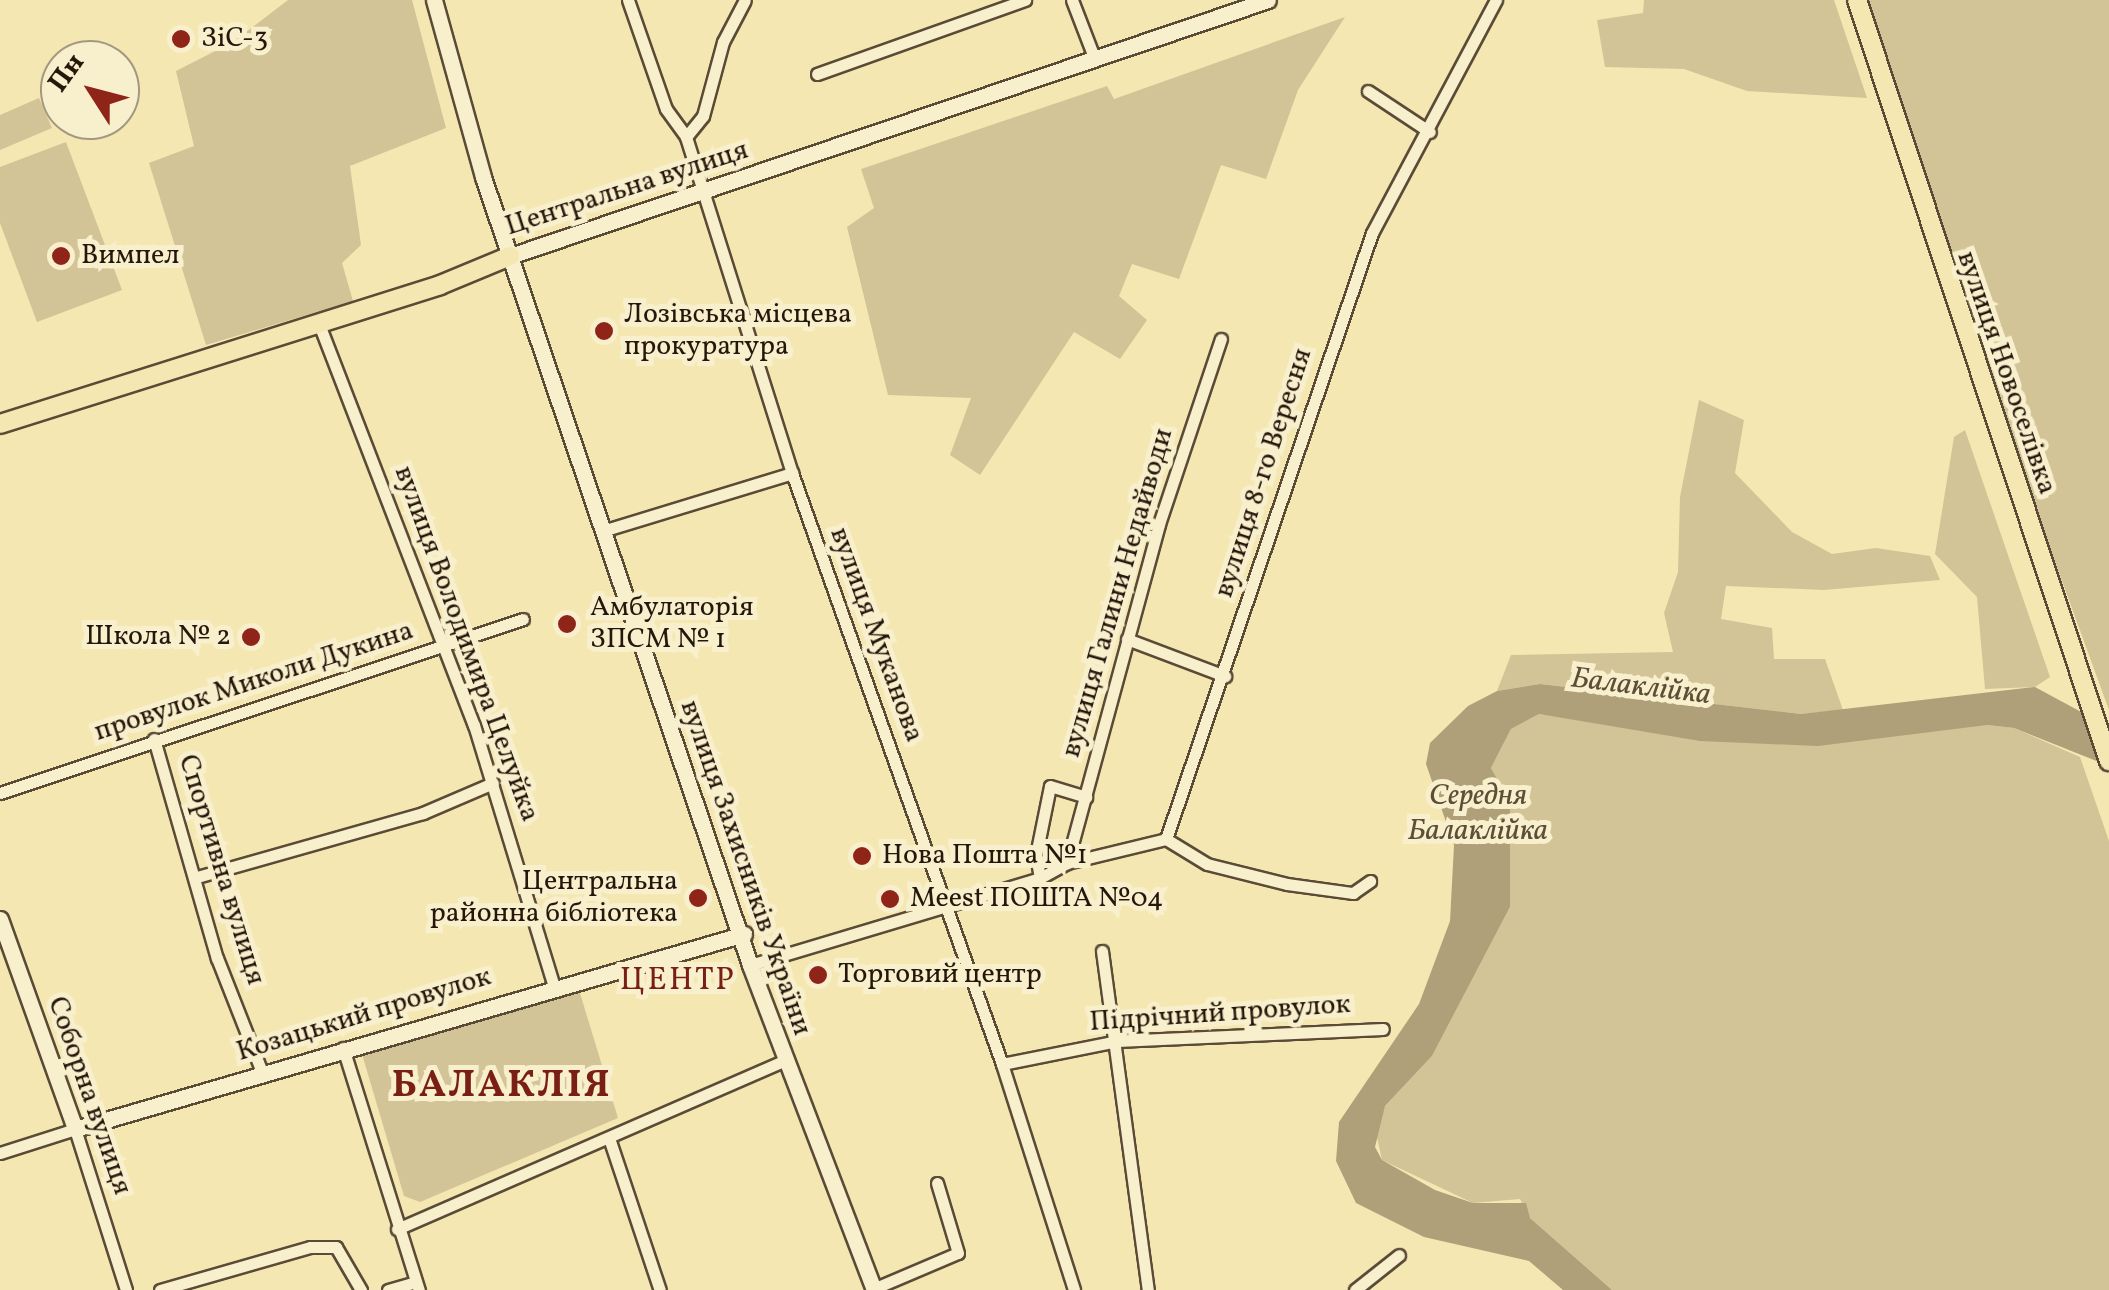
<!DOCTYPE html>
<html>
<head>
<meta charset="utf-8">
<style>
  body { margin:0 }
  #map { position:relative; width:2109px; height:1290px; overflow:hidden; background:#f5e7b2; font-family:Vollkorn,serif }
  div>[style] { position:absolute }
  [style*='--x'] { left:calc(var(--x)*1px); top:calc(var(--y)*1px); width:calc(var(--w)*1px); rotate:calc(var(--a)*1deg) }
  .green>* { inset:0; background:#d2c496 }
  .water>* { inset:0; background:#afa07a }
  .roads { filter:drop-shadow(2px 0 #5a4b36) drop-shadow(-2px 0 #5a4b36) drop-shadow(0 2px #5a4b36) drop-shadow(0 -2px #5a4b36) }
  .street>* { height:11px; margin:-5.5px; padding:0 5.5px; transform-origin:5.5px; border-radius:5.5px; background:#f8efcd }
  .secondary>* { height:15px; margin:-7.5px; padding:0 7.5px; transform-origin:7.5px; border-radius:7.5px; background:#f8efcd }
  .primary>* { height:18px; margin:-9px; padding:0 9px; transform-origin:9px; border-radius:9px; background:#f5e7b2 }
  .dots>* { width:28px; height:28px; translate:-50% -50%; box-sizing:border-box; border:5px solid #f8efcd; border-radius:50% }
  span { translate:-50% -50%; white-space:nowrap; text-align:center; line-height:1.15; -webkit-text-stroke:10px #f8efcd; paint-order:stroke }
  .poi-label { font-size:28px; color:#26170c }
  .left { translate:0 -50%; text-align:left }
  .right { translate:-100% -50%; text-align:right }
  .street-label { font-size:28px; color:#26170c }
  .water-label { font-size:30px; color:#5d4e38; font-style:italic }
  .quarter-label { font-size:32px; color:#7a1f14; letter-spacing:2.5px }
  .district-label { font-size:38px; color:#7a1f14; font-weight:700; letter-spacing:2.5px }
  .north { position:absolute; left:40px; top:40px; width:100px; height:100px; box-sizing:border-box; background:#f8efcd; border:2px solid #a49980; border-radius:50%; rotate:306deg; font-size:28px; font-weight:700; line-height:40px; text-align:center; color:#26170c }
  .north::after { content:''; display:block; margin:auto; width:35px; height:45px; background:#8f2418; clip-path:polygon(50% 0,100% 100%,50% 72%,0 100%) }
</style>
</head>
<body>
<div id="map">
  <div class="green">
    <i style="clip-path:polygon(288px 0,412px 0,446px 128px,350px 166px,361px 245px,342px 263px,353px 301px,206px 345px,149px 163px,194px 146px,176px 71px,233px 42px)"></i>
    <i style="clip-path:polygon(1644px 0,1834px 0,1867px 98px,1747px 91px,1684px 69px,1605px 67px,1597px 20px,1643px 13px)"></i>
    <i style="clip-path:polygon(1865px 0,2109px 0,2109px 710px,2038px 515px)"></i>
    <i style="clip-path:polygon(1345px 17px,1298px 90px,1266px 179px,1221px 165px,1179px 279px,1132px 264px,1119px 296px,1147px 320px,1120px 359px,1074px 332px,980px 475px,950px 455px,971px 398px,888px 395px,847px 227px,874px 208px,861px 169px,1107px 86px,1114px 99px)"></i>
    <i style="clip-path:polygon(39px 98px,52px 128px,0 150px,0 115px)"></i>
    <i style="clip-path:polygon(66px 142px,122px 290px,37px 322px,0 223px,0 167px)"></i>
    <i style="clip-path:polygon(1699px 400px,1744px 420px,1735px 473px,1792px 532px,1832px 554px,1876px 548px,1930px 556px,1940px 580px,1824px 590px,1726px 586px,1721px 619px,1772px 628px,1774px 659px,1825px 659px,1843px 710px,1801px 714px,1540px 684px,1497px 691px,1511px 655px,1673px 652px,1664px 613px,1678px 572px,1680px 497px)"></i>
    <i style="clip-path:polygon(1965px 430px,2050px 677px,2035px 687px,1985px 689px,1977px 597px,1935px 554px,1954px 437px)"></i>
    <i style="clip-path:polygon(1539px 714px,1637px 728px,1987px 725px,2014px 728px,2080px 757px,2109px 841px,2109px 1290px,1612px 1290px,1530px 1218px,1520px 1199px,1473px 1203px,1382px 1160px,1375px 1128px,1385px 1106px,1432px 1056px,1510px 907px,1510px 802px,1491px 768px,1511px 729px)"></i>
    <i style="clip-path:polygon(576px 980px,618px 1118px,420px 1202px,404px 1196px,359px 1044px)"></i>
  </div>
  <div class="water">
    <i style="clip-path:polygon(1540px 684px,1801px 714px,2035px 687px,2109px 727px,2109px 766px,2014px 728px,1987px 725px,1818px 746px,1700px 741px,1539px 714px,1511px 729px,1491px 768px,1510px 802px,1510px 907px,1432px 1056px,1385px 1106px,1375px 1147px,1382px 1160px,1435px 1190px,1473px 1203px,1526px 1203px,1530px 1218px,1612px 1290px,1563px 1290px,1529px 1261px,1424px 1237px,1356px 1203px,1336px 1161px,1339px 1122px,1419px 1004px,1450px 921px,1454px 845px,1426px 764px,1430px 743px,1468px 706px,1497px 691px)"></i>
  </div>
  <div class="roads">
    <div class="street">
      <i style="--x:628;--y:0;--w:115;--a:70.8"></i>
      <i style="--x:666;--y:109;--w:34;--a:54"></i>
      <i style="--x:686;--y:137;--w:352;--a:72.5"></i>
      <i style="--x:792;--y:473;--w:627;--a:70.44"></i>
      <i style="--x:1002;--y:1064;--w:237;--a:72.3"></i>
      <i style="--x:1072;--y:0;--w:61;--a:68.9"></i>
      <i style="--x:817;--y:74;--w:221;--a:-19.6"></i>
      <i style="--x:1368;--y:91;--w:74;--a:33.5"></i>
      <i style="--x:686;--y:137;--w:27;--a:-51"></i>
      <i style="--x:703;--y:116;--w:77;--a:-74.9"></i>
      <i style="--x:723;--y:42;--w:47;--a:-62.4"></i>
      <i style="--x:319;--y:324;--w:430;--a:68.9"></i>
      <i style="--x:474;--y:725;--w:271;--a:73"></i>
      <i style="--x:606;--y:530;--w:195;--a:-17"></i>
      <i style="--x:1127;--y:639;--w:105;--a:20.7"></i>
      <i style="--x:154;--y:739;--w:228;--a:74"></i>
      <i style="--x:217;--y:958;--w:123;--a:68.5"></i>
      <i style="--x:0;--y:793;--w:551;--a:-18.4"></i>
      <i style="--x:1166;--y:839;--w:640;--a:-71.23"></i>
      <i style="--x:1372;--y:233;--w:264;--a:-62"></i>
      <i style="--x:1067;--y:863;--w:351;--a:-74.8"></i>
      <i style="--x:1159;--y:524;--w:195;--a:-71.5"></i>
      <i style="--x:197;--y:877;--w:235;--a:-15.8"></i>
      <i style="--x:423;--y:813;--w:76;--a:-23.2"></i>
      <i style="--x:1040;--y:878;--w:23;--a:-100"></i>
      <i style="--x:1036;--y:855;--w:70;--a:-78.5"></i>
      <i style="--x:1050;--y:786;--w:38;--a:17"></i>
      <i style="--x:1102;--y:951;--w:342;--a:82.3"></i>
      <i style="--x:750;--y:965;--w:303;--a:-16.7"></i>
      <i style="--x:1040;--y:878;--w:31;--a:-29"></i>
      <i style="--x:1067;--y:863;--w:102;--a:-13.6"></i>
      <i style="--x:1166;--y:839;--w:48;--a:31.4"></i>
      <i style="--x:1207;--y:864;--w:82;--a:14"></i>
      <i style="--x:1287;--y:884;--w:67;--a:7.8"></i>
      <i style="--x:1353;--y:893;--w:21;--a:-35"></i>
      <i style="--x:343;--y:1048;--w:254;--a:72.6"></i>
      <i style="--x:1002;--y:1064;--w:117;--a:-11.3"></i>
      <i style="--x:1117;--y:1041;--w:266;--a:-2.6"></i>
      <i style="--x:609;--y:1138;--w:160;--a:71.5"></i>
      <i style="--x:0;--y:1153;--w:79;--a:-17.7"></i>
      <i style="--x:75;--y:1129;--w:169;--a:72.4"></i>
      <i style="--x:397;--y:1229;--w:422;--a:-23.5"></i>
      <i style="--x:873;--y:1289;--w:92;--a:-23"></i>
      <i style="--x:958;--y:1253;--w:73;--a:-106.7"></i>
      <i style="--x:160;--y:1290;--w:156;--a:-16"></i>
      <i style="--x:310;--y:1247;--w:26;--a:0"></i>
      <i style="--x:336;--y:1247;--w:50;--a:59.8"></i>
      <i style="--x:388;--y:1290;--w:29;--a:-16"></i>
      <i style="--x:1355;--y:1290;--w:56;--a:-38.5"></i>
    </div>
    <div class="secondary">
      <i style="--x:434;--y:0;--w:184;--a:74.5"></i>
      <i style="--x:483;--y:177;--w:832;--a:71.28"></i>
      <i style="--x:750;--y:965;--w:348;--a:69.1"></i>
      <i style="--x:510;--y:256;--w:800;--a:-18.66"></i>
      <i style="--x:0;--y:919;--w:223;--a:70.3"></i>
      <i style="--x:75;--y:1129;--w:697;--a:-16.25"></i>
    </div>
    <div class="primary">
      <i style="--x:1857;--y:0;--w:802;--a:71.68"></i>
      <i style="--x:0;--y:424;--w:461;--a:-17.5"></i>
      <i style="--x:440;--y:285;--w:76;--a:-22.5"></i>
    </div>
  </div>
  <div class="dots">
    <i style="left:181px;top:39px;background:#8f2418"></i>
    <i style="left:61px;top:256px;background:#8f2418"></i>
    <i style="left:604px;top:331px;background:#8f2418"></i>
    <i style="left:567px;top:624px;background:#8f2418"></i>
    <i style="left:251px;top:637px;background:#8f2418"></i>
    <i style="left:862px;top:856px;background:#8f2418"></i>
    <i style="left:698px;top:898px;background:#8f2418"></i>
    <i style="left:890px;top:899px;background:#8f2418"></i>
    <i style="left:818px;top:975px;background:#8f2418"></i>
  </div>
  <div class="poi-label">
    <span class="left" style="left:201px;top:39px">ЗіС-3</span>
    <span class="left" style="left:81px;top:256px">Вимпел</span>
    <span class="left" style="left:624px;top:331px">Лозівська місцева<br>прокуратура</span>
    <span class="left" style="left:590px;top:624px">Амбулаторія<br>ЗПСМ № 1</span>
    <span class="right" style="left:231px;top:637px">Школа № 2</span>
    <span class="left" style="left:882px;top:856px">Нова Пошта №1</span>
    <span class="right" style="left:678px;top:898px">Центральна<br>районна бібліотека</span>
    <span class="left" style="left:910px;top:899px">Meest ПОШТА №04</span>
    <span class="left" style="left:838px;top:975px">Торговий центр</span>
  </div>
  <div class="street-label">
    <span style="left:627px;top:189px;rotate:-18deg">Центральна вулиця</span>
    <span style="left:2006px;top:373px;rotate:71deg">вулиця Новоселівка</span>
    <span style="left:1264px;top:473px;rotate:-72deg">вулиця 8-го Вересня</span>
    <span style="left:1118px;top:593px;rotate:-74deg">вулиця Галини Недайводи</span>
    <span style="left:876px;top:635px;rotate:70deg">вулиця Муканова</span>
    <span style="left:466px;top:644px;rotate:70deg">вулиця Володимира Целуйка</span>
    <span style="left:254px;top:682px;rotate:-18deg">провулок Миколи Дукина</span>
    <span style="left:745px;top:868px;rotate:71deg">вулиця Захисників України</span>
    <span style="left:221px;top:870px;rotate:73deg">Спортивна вулиця</span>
    <span style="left:1220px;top:1014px;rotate:-4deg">Підрічний провулок</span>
    <span style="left:364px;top:1015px;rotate:-17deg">Козацький провулок</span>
    <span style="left:89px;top:1096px;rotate:71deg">Соборна вулиця</span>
  </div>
  <div class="water-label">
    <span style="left:1641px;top:687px;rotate:7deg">Балаклійка</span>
    <span style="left:1478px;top:813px">Середня<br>Балаклійка</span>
  </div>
  <div class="quarter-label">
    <span style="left:678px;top:981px">ЦЕНТР</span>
  </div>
  <div class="district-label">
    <span style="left:502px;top:1087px">БАЛАКЛІЯ</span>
  </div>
  <div class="north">Пн</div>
</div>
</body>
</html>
